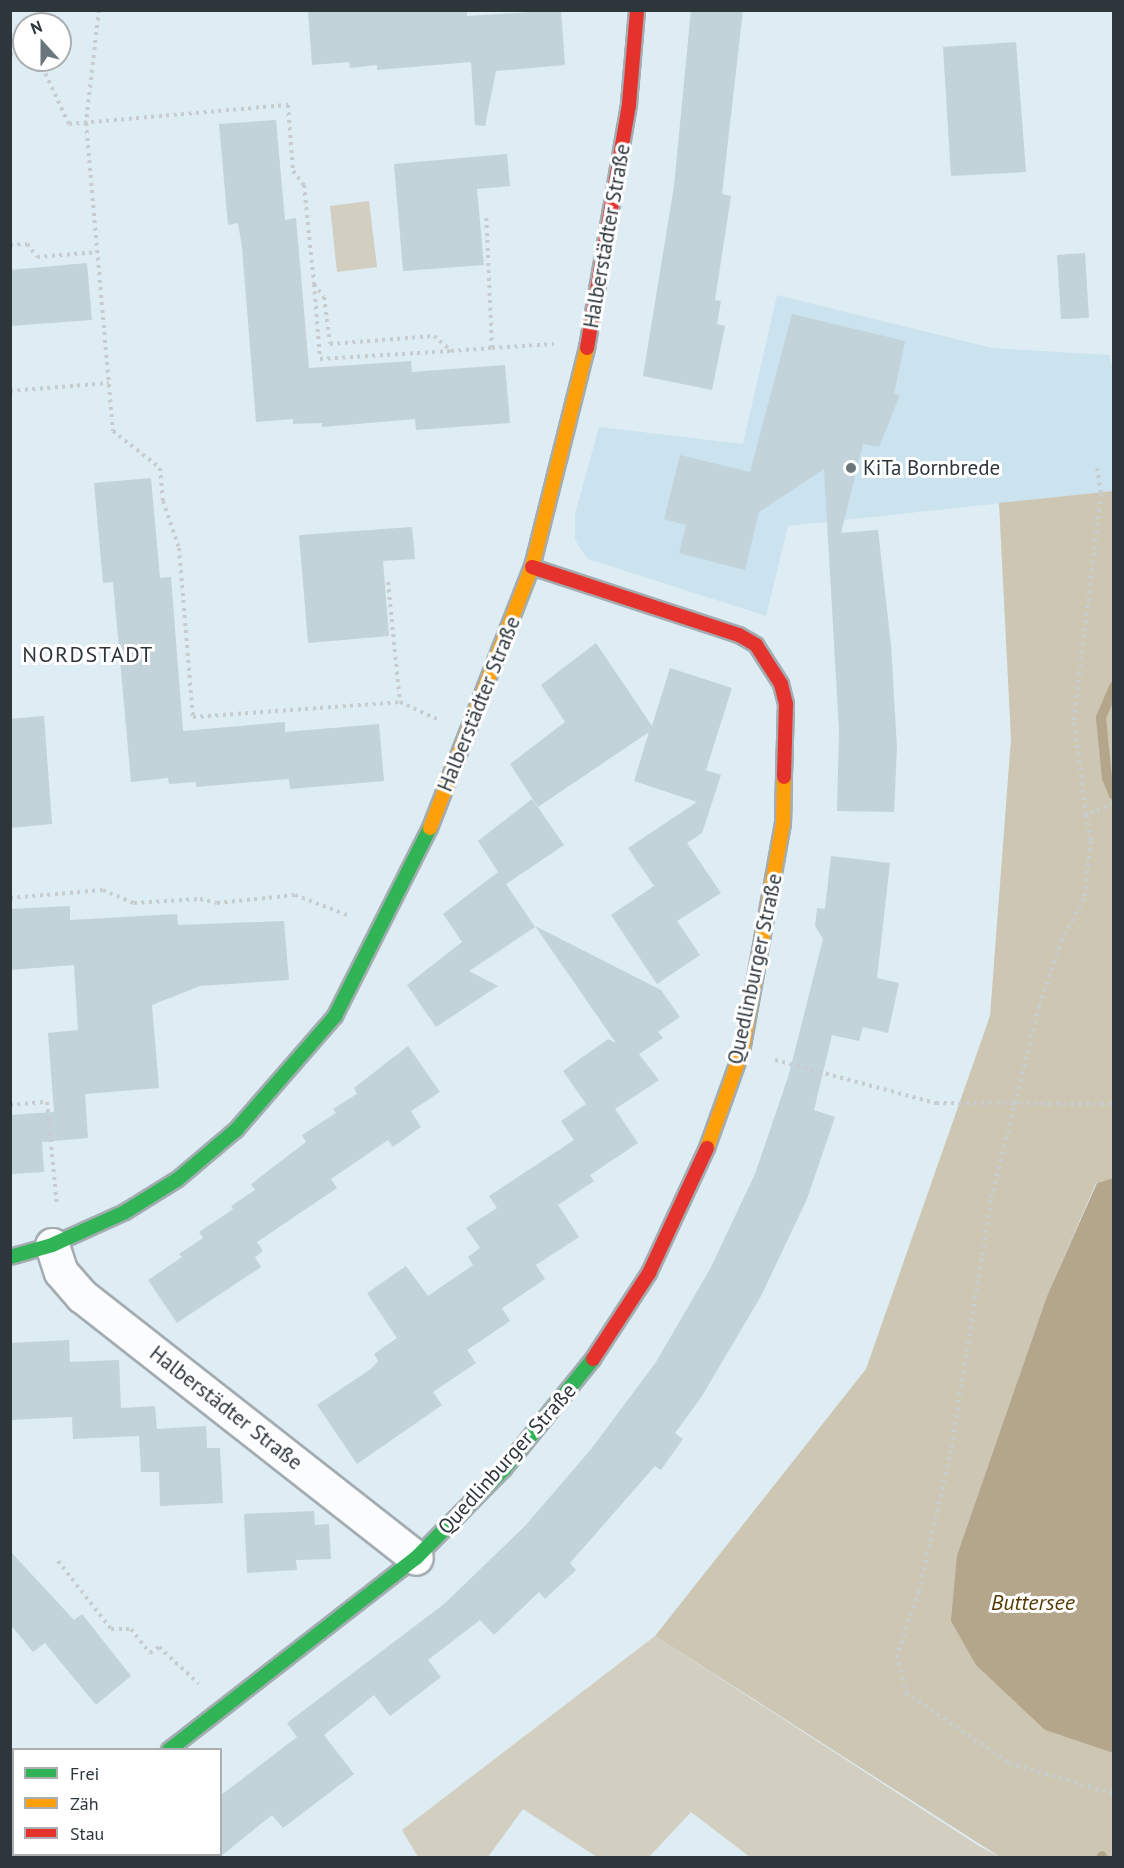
<!DOCTYPE html>
<html>
<head>
<meta charset="utf-8">
<style>
  body { margin:0 }
  #map { position:relative; width:1124px; height:1868px; overflow:hidden; background:#deecf3; font-family:"PT Sans",sans-serif }
  div>[style] { position:absolute }
  [style*='--x'] { left:calc(var(--x)*1px); top:calc(var(--y)*1px); width:calc(var(--w)*1px); rotate:calc(var(--a)*1deg) }
  .built>* { inset:0; background:#cae3ee }
  .green>* { inset:0; background:#d2cec0 }
  .forest>* { inset:0; background:#cdc6b2 }
  .water>* { inset:0; background:#b3a68b }
  .stream>* { height:10px; margin:-5px; padding:0 5px; transform-origin:5px; border-radius:5px; background:#b3a68b }
  .building>* { inset:0; background:#c2d3da }
  .path>* { height:4px; margin-top:-2px; transform-origin:0; background:repeating-linear-gradient(90deg,#c7cdcf 0 3px,transparent 0 7.5px) }
  .roads { filter:drop-shadow(2px 0 #a2acb1) drop-shadow(-2px 0 #a2acb1) drop-shadow(0 2px #a2acb1) drop-shadow(0 -2px #a2acb1) }
  .street>* { height:33px; margin:-16.5px; padding:0 16.5px; transform-origin:16.5px; border-radius:16.5px; background:#fafcfd }
  .fast>* { height:14px; margin:-7px; padding:0 7px; transform-origin:7px; border-radius:7px; background:#30b455 }
  .slow>* { height:14px; margin:-7px; padding:0 7px; transform-origin:7px; border-radius:7px; background:#ff9f0a }
  .jam>* { height:14px; margin:-7px; padding:0 7px; transform-origin:7px; border-radius:7px; background:#e5322d }
  .dots>* { width:16px; height:16px; translate:-50% -50%; box-sizing:border-box; border:3px solid #fff; border-radius:50% }
  span { translate:-50% -50%; white-space:nowrap; text-align:center; line-height:1.15; -webkit-text-stroke:6px #fff; paint-order:stroke }
  .street-label { font-size:21px; color:#2c363b }
  .poi-label { font-size:21px; color:#2c363b }
  .left { translate:0 -50%; text-align:left }
  .neighbourhood-label { font-size:22px; color:#2c363b; letter-spacing:1.5px }
  .water-label { font-size:22px; color:#553b03; font-style:italic }
  .frame { position:absolute; inset:0; border:12px solid #2c363b; pointer-events:none }
  .legend { position:absolute; left:12px; top:1748px; width:210px; height:108px; box-sizing:border-box; background:#fff; border:2px solid #abafb1; margin:0; padding:8px 10px; list-style:none; font-size:18px; color:#2c363b }
  .legend li { display:flex; align-items:center; gap:12px; height:30px }
  .legend b { width:30px; border:2px solid #abafb1 }
  .north { position:absolute; left:12px; top:12px; width:60px; height:60px; box-sizing:border-box; background:#fff; border:2px solid #abafb1; border-radius:50%; rotate:339deg; font-size:16px; font-weight:700; line-height:24px; text-align:center; color:#2c363b }
  .north::after { content:''; display:block; margin:auto; width:21px; height:27px; background:#6a767b; clip-path:polygon(50% 0,100% 100%,50% 72%,0 100%) }
</style>
</head>
<body>
<div id="map">
  <div class="built">
    <i style="clip-path:polygon(777px 295px,992px 348px,1109px 355px,1114px 373px,1113px 491px,788px 526px,766px 616px,588px 559px,575px 540px,575px 514px,599px 427px,743px 444px)"></i>
  </div>
  <div class="green">
    <i style="clip-path:polygon(369px 201px,377px 267px,337px 272px,330px 206px)"></i>
    <i style="clip-path:polygon(655px 1636px,979px 1846px,1000px 1857px,750px 1857px,691px 1812px,649px 1857px,597px 1857px,523px 1809px,488px 1857px,418px 1857px,402px 1830px)"></i>
  </div>
  <div class="forest">
    <i style="clip-path:polygon(1113px 491px,1113px 1178px,1096px 1183px,1047px 1296px,957px 1555px,1045px 1730px,1113px 1753px,1113px 1857px,1000px 1857px,655px 1636px,866px 1369px,990px 1016px,1011px 739px,999px 503px)"></i>
  </div>
  <div class="water">
    <i style="clip-path:polygon(1113px 1178px,1114px 1178px,1113px 1753px,1045px 1730px,976px 1665px,951px 1621px,957px 1555px,1047px 1296px,1097px 1183px)"></i>
  </div>
  <div class="stream">
    <i style="--x:1114;--y:687;--w:34;--a:113"></i>
    <i style="--x:1101;--y:718;--w:60;--a:84.3"></i>
    <i style="--x:1107;--y:778;--w:18;--a:68"></i>
    <i style="--x:1101;--y:1858;--w:2;--a:-63"></i>
  </div>
  <div class="building">
    <i style="clip-path:polygon(308px 10px,467px 10px,467px 16px,561px 10px,565px 65px,496px 71px,485px 126px,475px 125px,471px 62px,377px 70px,377px 65px,350px 68px,349px 62px,312px 65px)"></i>
    <i style="clip-path:polygon(691px 10px,743px 10px,722px 194px,731px 196px,715px 300px,721px 301px,717px 324px,725px 326px,712px 390px,643px 376px,674px 186px)"></i>
    <i style="clip-path:polygon(1016px 42px,1026px 172px,951px 176px,943px 47px)"></i>
    <i style="clip-path:polygon(276px 120px,285px 220px,296px 218px,309px 368px,411px 361px,412px 372px,505px 365px,510px 423px,416px 430px,415px 419px,322px 427px,322px 423px,293px 424px,293px 419px,256px 422px,242px 247px,238px 223px,228px 225px,219px 124px)"></i>
    <i style="clip-path:polygon(507px 154px,510px 186px,477px 189px,484px 265px,403px 271px,394px 164px)"></i>
    <i style="clip-path:polygon(1085px 253px,1089px 318px,1061px 319px,1057px 255px)"></i>
    <i style="clip-path:polygon(87px 263px,92px 320px,10px 326px,10px 270px)"></i>
    <i style="clip-path:polygon(792px 314px,905px 341px,894px 394px,900px 395px,879px 447px,863px 444px,841px 533px,878px 530px,891px 645px,897px 748px,894px 812px,837px 811px,839px 730px,824px 469px,759px 512px,745px 570px,679px 553px,686px 525px,664px 519px,680px 455px,750px 472px)"></i>
    <i style="clip-path:polygon(151px 478px,160px 578px,171px 577px,183px 731px,285px 722px,285px 732px,379px 724px,384px 781px,290px 789px,289px 779px,196px 787px,196px 782px,169px 784px,168px 778px,131px 782px,113px 582px,103px 583px,94px 483px)"></i>
    <i style="clip-path:polygon(412px 527px,415px 559px,383px 561px,389px 636px,308px 643px,299px 535px)"></i>
    <i style="clip-path:polygon(596px 643px,652px 726px,670px 668px,732px 688px,706px 770px,721px 775px,702px 833px,687px 843px,721px 893px,677px 921px,700px 955px,657px 984px,611px 915px,654px 886px,628px 848px,697px 802px,634px 781px,649px 732px,538px 807px,510px 764px,565px 722px,541px 685px)"></i>
    <i style="clip-path:polygon(44px 716px,52px 824px,10px 828px,10px 719px)"></i>
    <i style="clip-path:polygon(532px 799px,564px 845px,506px 884px,535px 927px,469px 971px,498px 986px,436px 1027px,407px 985px,462px 942px,443px 914px,498px 872px,478px 841px)"></i>
    <i style="clip-path:polygon(831px 856px,890px 863px,877px 978px,899px 983px,888px 1033px,863px 1027px,859px 1041px,832px 1035px,814px 1110px,835px 1117px,807px 1199px,761px 1296px,702px 1396px,675px 1433px,683px 1439px,661px 1470px,655px 1466px,570px 1563px,576px 1570px,545px 1599px,539px 1592px,494px 1635px,480px 1620px,428px 1660px,441px 1677px,390px 1716px,374px 1695px,324px 1735px,354px 1774px,283px 1828px,272px 1815px,220px 1857px,220px 1796px,297px 1737px,287px 1723px,444px 1604px,525px 1526px,592px 1448px,656px 1362px,710px 1269px,755px 1174px,789px 1074px,823px 939px,815px 926px,817px 908px,825px 909px)"></i>
    <i style="clip-path:polygon(70px 906px,70px 920px,177px 914px,178px 925px,284px 921px,289px 980px,200px 986px,152px 1005px,159px 1088px,85px 1094px,88px 1138px,42px 1142px,44px 1172px,10px 1174px,10px 1115px,54px 1112px,48px 1033px,78px 1030px,74px 965px,10px 970px,10px 909px)"></i>
    <i style="clip-path:polygon(535px 926px,661px 990px,680px 1017px,658px 1032px,663px 1038px,639px 1054px,659px 1080px,615px 1109px,638px 1143px,590px 1175px,594px 1181px,558px 1205px,579px 1237px,536px 1265px,545px 1279px,502px 1308px,510px 1321px,467px 1350px,476px 1363px,433px 1392px,442px 1405px,357px 1464px,317px 1405px,371px 1369px,378px 1361px,374px 1354px,397px 1338px,367px 1293px,406px 1266px,428px 1296px,473px 1265px,468px 1257px,480px 1248px,466px 1228px,497px 1208px,489px 1196px,574px 1140px,561px 1121px,586px 1104px,563px 1071px,608px 1039px,616px 1043px)"></i>
    <i style="clip-path:polygon(408px 1046px,440px 1092px,411px 1111px,421px 1127px,393px 1147px,388px 1140px,331px 1179px,337px 1188px,257px 1242px,263px 1251px,255px 1257px,261px 1267px,177px 1323px,148px 1280px,182px 1257px,179px 1254px,203px 1238px,199px 1232px,233px 1209px,231px 1206px,255px 1190px,251px 1184px,306px 1142px,302px 1135px,336px 1113px,333px 1109px,357px 1094px,354px 1088px)"></i>
    <i style="clip-path:polygon(69px 1340px,70px 1362px,119px 1360px,121px 1408px,155px 1406px,157px 1429px,206px 1426px,207px 1448px,220px 1448px,223px 1503px,160px 1506px,159px 1472px,141px 1472px,139px 1436px,73px 1439px,72px 1417px,10px 1420px,10px 1343px)"></i>
    <i style="clip-path:polygon(314px 1511px,315px 1525px,329px 1524px,331px 1559px,296px 1560px,297px 1570px,247px 1573px,244px 1514px)"></i>
    <i style="clip-path:polygon(10px 1551px,74px 1620px,82px 1614px,131px 1676px,96px 1705px,45px 1643px,33px 1652px,10px 1624px)"></i>
  </div>
  <div class="path">
    <i style="--x:99;--y:10;--w:114;--a:96.6"></i>
    <i style="--x:86;--y:123;--w:309;--a:85"></i>
    <i style="--x:113;--y:431;--w:60;--a:38.2"></i>
    <i style="--x:160;--y:468;--w:33;--a:85"></i>
    <i style="--x:163;--y:501;--w:50;--a:71.2"></i>
    <i style="--x:179;--y:548;--w:170;--a:85.3"></i>
    <i style="--x:193;--y:717;--w:208;--a:-4.1"></i>
    <i style="--x:400;--y:702;--w:41;--a:24.7"></i>
    <i style="--x:10;--y:55;--w:14;--a:-8"></i>
    <i style="--x:39;--y:60;--w:71;--a:64.9"></i>
    <i style="--x:69;--y:124;--w:220;--a:-5"></i>
    <i style="--x:288;--y:105;--w:66;--a:85.7"></i>
    <i style="--x:293;--y:171;--w:18;--a:52"></i>
    <i style="--x:304;--y:185;--w:100;--a:84.2"></i>
    <i style="--x:314;--y:284;--w:16;--a:52"></i>
    <i style="--x:324;--y:297;--w:47;--a:82.7"></i>
    <i style="--x:330;--y:344;--w:104;--a:-4.4"></i>
    <i style="--x:434;--y:336;--w:23;--a:41"></i>
    <i style="--x:451;--y:351;--w:41;--a:-4.2"></i>
    <i style="--x:492;--y:348;--w:135;--a:-92.5"></i>
    <i style="--x:10;--y:245;--w:17;--a:-3"></i>
    <i style="--x:27;--y:244;--w:16;--a:52"></i>
    <i style="--x:37;--y:257;--w:61;--a:-4.7"></i>
    <i style="--x:314;--y:284;--w:75;--a:85.4"></i>
    <i style="--x:320;--y:359;--w:131;--a:-3.5"></i>
    <i style="--x:492;--y:348;--w:62;--a:-3.7"></i>
    <i style="--x:10;--y:391;--w:99;--a:-4.6"></i>
    <i style="--x:388;--y:582;--w:121;--a:84.3"></i>
    <i style="--x:1114;--y:804;--w:30;--a:159"></i>
    <i style="--x:1086;--y:815;--w:26;--a:79"></i>
    <i style="--x:1091;--y:841;--w:58;--a:96.9"></i>
    <i style="--x:1084;--y:899;--w:46;--a:118.8"></i>
    <i style="--x:1062;--y:939;--w:71;--a:108.9"></i>
    <i style="--x:1039;--y:1006;--w:200;--a:103.9"></i>
    <i style="--x:991;--y:1200;--w:253;--a:99.1"></i>
    <i style="--x:951;--y:1450;--w:145;--a:102.8"></i>
    <i style="--x:919;--y:1591;--w:68;--a:109"></i>
    <i style="--x:897;--y:1655;--w:39;--a:77"></i>
    <i style="--x:906;--y:1693;--w:125;--a:34.2"></i>
    <i style="--x:1009;--y:1763;--w:109;--a:16.4"></i>
    <i style="--x:1086;--y:815;--w:96;--a:-97.2"></i>
    <i style="--x:1074;--y:720;--w:229;--a:-83.2"></i>
    <i style="--x:1101;--y:493;--w:25;--a:-99"></i>
    <i style="--x:10;--y:898;--w:93;--a:-4.9"></i>
    <i style="--x:103;--y:890;--w:34;--a:23"></i>
    <i style="--x:134;--y:903;--w:66;--a:-3.5"></i>
    <i style="--x:200;--y:899;--w:17;--a:13"></i>
    <i style="--x:217;--y:903;--w:78;--a:-5.9"></i>
    <i style="--x:295;--y:895;--w:59;--a:20.9"></i>
    <i style="--x:775;--y:1060;--w:167;--a:15"></i>
    <i style="--x:936;--y:1103;--w:178;--a:0.3"></i>
    <i style="--x:10;--y:1105;--w:37;--a:-5"></i>
    <i style="--x:47;--y:1102;--w:103;--a:84.5"></i>
    <i style="--x:58;--y:1561;--w:86;--a:52.1"></i>
    <i style="--x:111;--y:1629;--w:20;--a:0"></i>
    <i style="--x:131;--y:1629;--w:31;--a:52"></i>
    <i style="--x:150;--y:1653;--w:11;--a:-34"></i>
    <i style="--x:159;--y:1647;--w:54;--a:42.8"></i>
    <i style="--x:10;--y:1763;--w:5;--a:37"></i>
  </div>
  <div class="roads">
    <div class="street">
      <i style="--x:52;--y:1245;--w:28;--a:72"></i>
      <i style="--x:61;--y:1272;--w:32;--a:49"></i>
      <i style="--x:82;--y:1296;--w:424;--a:38.1"></i>
      <i style="--x:44;--y:1858;--w:5;--a:-53"></i>
    </div>
    <div class="fast">
      <i style="--x:10;--y:1257;--w:44;--a:-15.9"></i>
      <i style="--x:52;--y:1245;--w:80;--a:-24.3"></i>
      <i style="--x:125;--y:1212;--w:62;--a:-31.9"></i>
      <i style="--x:178;--y:1179;--w:76;--a:-40.2"></i>
      <i style="--x:236;--y:1130;--w:151;--a:-49"></i>
      <i style="--x:335;--y:1016;--w:211;--a:-63.2"></i>
      <i style="--x:169;--y:1750;--w:313;--a:-37.9"></i>
      <i style="--x:416;--y:1558;--w:125;--a:-45.3"></i>
      <i style="--x:504;--y:1469;--w:141;--a:-51"></i>
    </div>
    <div class="slow">
      <i style="--x:430;--y:828;--w:280;--a:-68.7"></i>
      <i style="--x:532;--y:567;--w:226;--a:-75.9"></i>
      <i style="--x:707;--y:1148;--w:103;--a:-70.2"></i>
      <i style="--x:742;--y:1051;--w:231;--a:-79.8"></i>
      <i style="--x:783;--y:824;--w:47;--a:-88.8"></i>
    </div>
    <div class="jam">
      <i style="--x:587;--y:348;--w:248;--a:-80.2"></i>
      <i style="--x:629;--y:104;--w:94;--a:-85.1"></i>
      <i style="--x:532;--y:567;--w:218;--a:18.2"></i>
      <i style="--x:739;--y:635;--w:20;--a:30"></i>
      <i style="--x:756;--y:645;--w:46;--a:57.3"></i>
      <i style="--x:781;--y:684;--w:21;--a:76"></i>
      <i style="--x:786;--y:704;--w:73;--a:91.6"></i>
      <i style="--x:593;--y:1359;--w:103;--a:-56.9"></i>
      <i style="--x:649;--y:1273;--w:138;--a:-65.1"></i>
    </div>
  </div>
  <div class="dots">
    <i style="left:851px;top:468px;background:#6a767b"></i>
  </div>
  <div class="street-label">
    <span style="left:607px;top:236px;rotate:-80deg">Halberstädter Straße</span>
    <span style="left:479px;top:704px;rotate:-68deg">Halberstädter Straße</span>
    <span style="left:755px;top:969px;rotate:-78deg">Quedlinburger Straße</span>
    <span style="left:226px;top:1408px;rotate:38deg">Halberstädter Straße</span>
    <span style="left:507px;top:1459px;rotate:-48deg">Quedlinburger Straße</span>
  </div>
  <div class="poi-label">
    <span class="left" style="left:863px;top:468px">KiTa Bornbrede</span>
  </div>
  <div class="neighbourhood-label">
    <span style="left:88px;top:655px">NORDSTADT</span>
  </div>
  <div class="water-label">
    <span style="left:1033px;top:1603px">Buttersee</span>
  </div>
  <div class="frame"></div>
  <ul class="legend">
  <li><b style="height:8px;background:#30b455"></b>Frei</li>
  <li><b style="height:8px;background:#ff9f0a"></b>Zäh</li>
  <li><b style="height:8px;background:#e5322d"></b>Stau</li>
  </ul>
  <div class="north">N</div>
</div>
</body>
</html>
